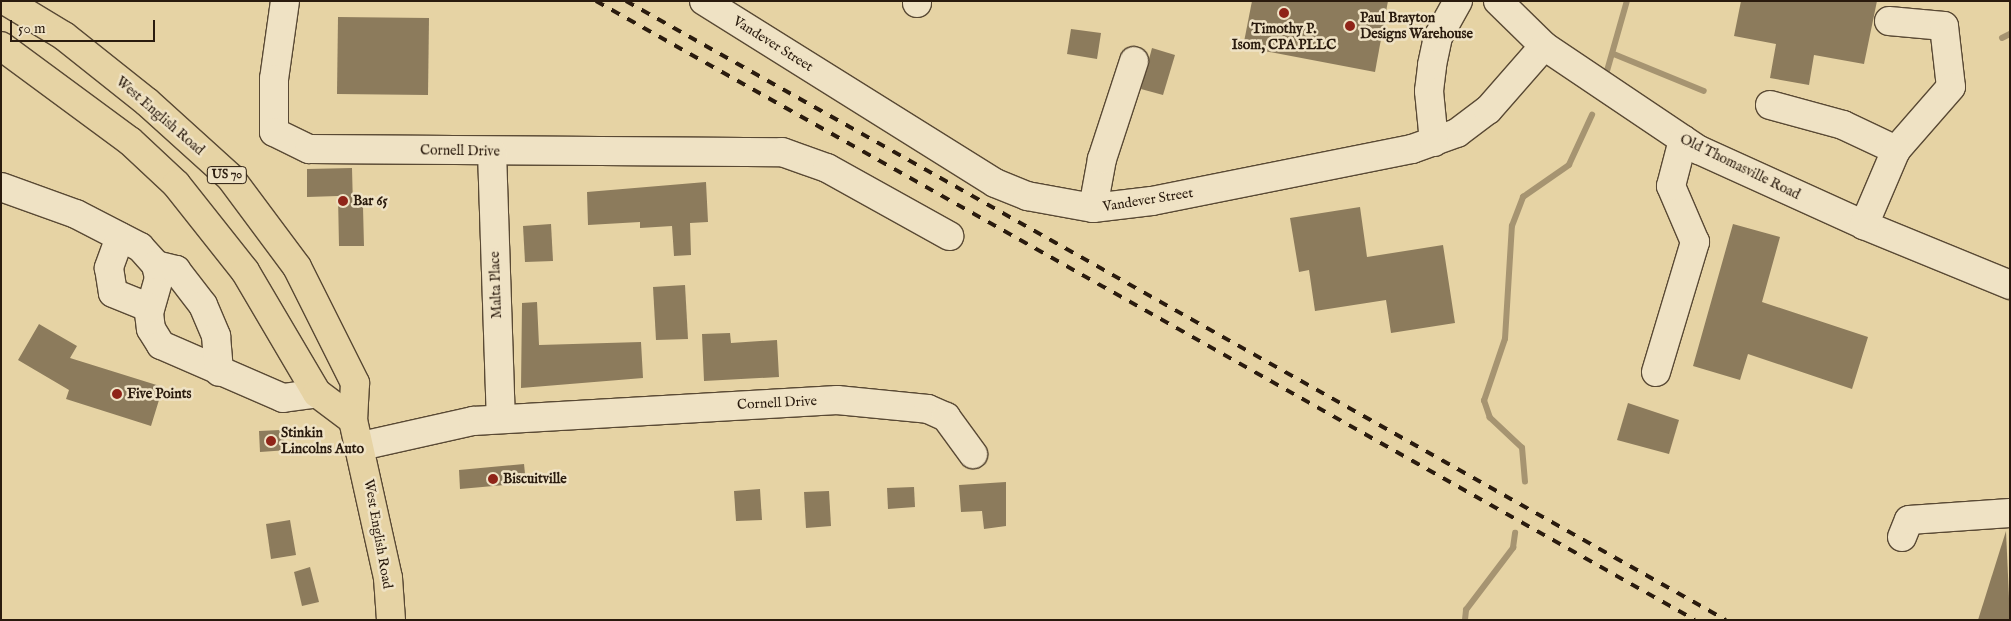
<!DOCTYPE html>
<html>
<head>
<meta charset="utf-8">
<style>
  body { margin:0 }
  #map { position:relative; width:2011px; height:621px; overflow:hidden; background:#e6d3a4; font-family:"IM FELL English",serif }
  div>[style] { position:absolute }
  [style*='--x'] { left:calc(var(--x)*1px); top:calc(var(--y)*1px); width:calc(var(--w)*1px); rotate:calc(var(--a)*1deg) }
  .stream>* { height:5.5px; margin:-2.75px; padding:0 2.75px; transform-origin:2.75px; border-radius:2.75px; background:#a69471 }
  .building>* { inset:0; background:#8c7b5c }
  .roads { filter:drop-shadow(1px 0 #594934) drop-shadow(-1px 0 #594934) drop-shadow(0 1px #594934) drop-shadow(0 -1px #594934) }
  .minor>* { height:28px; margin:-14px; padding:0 14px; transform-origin:14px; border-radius:14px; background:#efe2c4 }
  .major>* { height:28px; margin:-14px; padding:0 14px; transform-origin:14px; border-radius:14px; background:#e6d3a4 }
  .rail>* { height:4px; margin-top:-2px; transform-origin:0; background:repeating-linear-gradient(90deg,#2a1b0e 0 9px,transparent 0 18px) }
  .dots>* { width:14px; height:14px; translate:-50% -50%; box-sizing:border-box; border:2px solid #efe2c4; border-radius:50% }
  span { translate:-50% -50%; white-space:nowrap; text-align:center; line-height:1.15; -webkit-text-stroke:5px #efe2c4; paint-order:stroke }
  .shield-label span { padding:1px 4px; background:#efe2c4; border:1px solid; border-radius:4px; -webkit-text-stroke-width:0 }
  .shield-label { font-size:12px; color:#2a1b0e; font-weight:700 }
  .poi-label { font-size:14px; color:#2a1b0e; font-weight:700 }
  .left { translate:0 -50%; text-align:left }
  .street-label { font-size:14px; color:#2a1b0e }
  .frame { position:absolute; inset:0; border:2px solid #2a1b0e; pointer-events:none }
  .scale { position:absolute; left:10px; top:20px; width:145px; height:22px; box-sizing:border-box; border:2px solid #2a1b0e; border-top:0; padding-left:6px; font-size:15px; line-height:18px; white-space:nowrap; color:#2a1b0e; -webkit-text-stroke:4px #efe2c4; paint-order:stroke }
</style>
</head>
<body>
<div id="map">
  <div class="stream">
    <i style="--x:2002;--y:38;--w:9;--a:-27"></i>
    <i style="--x:1614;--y:54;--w:97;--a:22.3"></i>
    <i style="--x:1607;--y:71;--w:73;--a:-74.1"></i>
    <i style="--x:1525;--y:482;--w:34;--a:-95"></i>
    <i style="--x:1522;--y:448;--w:44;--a:-136.8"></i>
    <i style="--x:1490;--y:418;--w:18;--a:-109"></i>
    <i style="--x:1484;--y:401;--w:65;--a:-71.3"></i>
    <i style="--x:1505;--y:339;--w:113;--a:-86.5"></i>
    <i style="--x:1512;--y:226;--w:31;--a:-69"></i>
    <i style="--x:1523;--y:197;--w:56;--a:-34.8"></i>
    <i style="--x:1569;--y:165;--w:55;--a:-65.3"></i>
    <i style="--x:1465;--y:620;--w:10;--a:-84"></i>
    <i style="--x:1466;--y:610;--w:78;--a:-52.8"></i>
    <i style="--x:1513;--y:548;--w:15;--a:-82"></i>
  </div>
  <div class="building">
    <i style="clip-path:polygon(1252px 1px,1388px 1px,1375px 72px,1243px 47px)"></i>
    <i style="clip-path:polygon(1741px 1px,1877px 1px,1864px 64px,1814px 55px,1809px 85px,1770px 78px,1776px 44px,1734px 36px)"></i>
    <i style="clip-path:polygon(338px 17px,429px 18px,428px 95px,337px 94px)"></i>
    <i style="clip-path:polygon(1071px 29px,1101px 33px,1097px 59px,1067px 54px)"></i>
    <i style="clip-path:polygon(1152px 48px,1175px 55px,1163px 95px,1141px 89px)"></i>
    <i style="clip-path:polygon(352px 168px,353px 207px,363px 207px,364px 246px,339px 246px,338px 196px,307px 197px,307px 169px)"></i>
    <i style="clip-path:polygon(706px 182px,708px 222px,690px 223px,691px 255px,674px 256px,672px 226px,640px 228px,640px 222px,588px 225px,587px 192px)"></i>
    <i style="clip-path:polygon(1360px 207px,1367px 257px,1443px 245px,1455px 323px,1391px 333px,1386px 300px,1315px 311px,1309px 270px,1299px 272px,1290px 218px)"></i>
    <i style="clip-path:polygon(551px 224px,553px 261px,525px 262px,523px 226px)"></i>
    <i style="clip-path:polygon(1733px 224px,1780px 237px,1762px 302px,1868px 337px,1852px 389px,1748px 354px,1740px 380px,1693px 366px)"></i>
    <i style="clip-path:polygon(685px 285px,688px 339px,656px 340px,653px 287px)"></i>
    <i style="clip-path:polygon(537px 302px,539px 345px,641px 342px,643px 378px,521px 388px,522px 303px)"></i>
    <i style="clip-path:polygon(39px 324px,77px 346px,70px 358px,163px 387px,151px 426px,66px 399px,69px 390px,18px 360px)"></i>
    <i style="clip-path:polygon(730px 333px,731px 343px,777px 340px,779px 377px,704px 381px,702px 334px)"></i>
    <i style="clip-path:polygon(1628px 403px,1679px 420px,1669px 454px,1617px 440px)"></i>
    <i style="clip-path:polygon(280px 430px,288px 450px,260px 452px,259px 431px)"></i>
    <i style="clip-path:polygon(524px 464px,526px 483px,460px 489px,459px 470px)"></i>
    <i style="clip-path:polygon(1006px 482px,1006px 526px,984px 529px,982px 511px,961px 512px,959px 485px)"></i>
    <i style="clip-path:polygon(914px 487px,915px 507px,888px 509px,887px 488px)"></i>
    <i style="clip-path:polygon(760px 489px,762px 520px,736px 521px,734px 491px)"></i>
    <i style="clip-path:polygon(829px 491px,831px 526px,806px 528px,804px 492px)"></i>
    <i style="clip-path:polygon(290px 520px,296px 555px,271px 559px,266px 524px)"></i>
    <i style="clip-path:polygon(2006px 531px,2010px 620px,1978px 620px)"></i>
    <i style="clip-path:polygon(310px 567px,319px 602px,302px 606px,294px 572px)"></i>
  </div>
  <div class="roads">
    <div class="minor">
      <i style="--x:285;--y:1;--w:79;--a:98"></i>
      <i style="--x:274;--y:79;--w:53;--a:90"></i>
      <i style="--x:274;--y:132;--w:39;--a:26"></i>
      <i style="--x:309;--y:149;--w:473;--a:0.4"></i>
      <i style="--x:782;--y:152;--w:48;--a:19.6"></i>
      <i style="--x:827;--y:168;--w:140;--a:29.1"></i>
      <i style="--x:704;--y:1;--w:343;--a:32"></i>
      <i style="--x:995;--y:183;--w:35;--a:22"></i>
      <i style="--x:1027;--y:196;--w:67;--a:10.3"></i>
      <i style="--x:1093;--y:208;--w:59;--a:-6.8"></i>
      <i style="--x:1152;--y:201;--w:265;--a:-11.3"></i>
      <i style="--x:1412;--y:149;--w:48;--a:-19.6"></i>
      <i style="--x:1457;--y:133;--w:39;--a:-37"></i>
      <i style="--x:1488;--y:110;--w:85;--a:-48.8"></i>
      <i style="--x:1498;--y:1;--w:64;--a:44.4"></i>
      <i style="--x:1544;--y:46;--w:187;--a:33.9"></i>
      <i style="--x:1699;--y:150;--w:181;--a:24.4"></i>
      <i style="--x:1864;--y:225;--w:158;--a:22.3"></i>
      <i style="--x:917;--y:3;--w:2;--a:-90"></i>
      <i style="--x:1889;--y:21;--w:55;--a:5.2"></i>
      <i style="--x:1944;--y:26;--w:61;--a:83.5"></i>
      <i style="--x:1951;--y:87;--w:84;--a:131.1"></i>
      <i style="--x:1770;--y:105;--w:76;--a:15.3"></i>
      <i style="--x:1843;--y:125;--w:59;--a:25.3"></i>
      <i style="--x:1896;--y:150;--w:82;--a:113.1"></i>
      <i style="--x:1434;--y:142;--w:51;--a:-95.6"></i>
      <i style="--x:1429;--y:91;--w:26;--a:-83"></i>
      <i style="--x:1432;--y:65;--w:29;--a:-78"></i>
      <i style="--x:1438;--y:37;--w:41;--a:-60.9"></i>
      <i style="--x:492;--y:152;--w:267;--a:88.1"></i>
      <i style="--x:1;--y:187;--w:80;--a:19.8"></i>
      <i style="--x:76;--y:214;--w:72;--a:27.3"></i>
      <i style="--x:140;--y:247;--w:24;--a:48"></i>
      <i style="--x:156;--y:265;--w:13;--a:77"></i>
      <i style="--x:159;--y:278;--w:36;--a:106"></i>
      <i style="--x:149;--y:313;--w:16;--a:83"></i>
      <i style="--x:151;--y:329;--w:19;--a:58"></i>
      <i style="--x:161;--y:345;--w:133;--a:23.5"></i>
      <i style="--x:283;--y:398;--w:34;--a:-8"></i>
      <i style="--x:1093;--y:208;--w:50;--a:-79.6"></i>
      <i style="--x:1102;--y:159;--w:103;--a:-71.9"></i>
      <i style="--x:120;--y:237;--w:33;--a:110"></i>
      <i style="--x:109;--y:268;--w:25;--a:81"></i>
      <i style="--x:113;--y:293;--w:40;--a:22"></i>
      <i style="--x:156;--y:265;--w:21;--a:14"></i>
      <i style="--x:176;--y:270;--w:44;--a:52.4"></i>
      <i style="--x:203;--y:305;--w:34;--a:67"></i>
      <i style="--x:216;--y:336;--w:36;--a:85"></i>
      <i style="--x:1656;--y:372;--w:136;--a:-73.3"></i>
      <i style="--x:1695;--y:242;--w:61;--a:-113.2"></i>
      <i style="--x:1671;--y:186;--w:48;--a:-75.4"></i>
      <i style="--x:361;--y:446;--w:115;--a:-12.6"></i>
      <i style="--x:473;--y:421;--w:365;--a:-3.3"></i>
      <i style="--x:837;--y:400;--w:91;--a:5.6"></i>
      <i style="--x:928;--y:409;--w:20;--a:24"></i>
      <i style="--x:946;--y:417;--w:46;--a:53.9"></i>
      <i style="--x:1902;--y:537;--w:18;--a:-68"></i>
      <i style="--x:1909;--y:520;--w:101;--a:-4"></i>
    </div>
    <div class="major">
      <i style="--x:6;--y:1;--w:68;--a:31.1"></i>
      <i style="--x:64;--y:36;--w:106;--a:38.5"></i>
      <i style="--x:147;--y:102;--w:112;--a:42.1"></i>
      <i style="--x:230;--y:177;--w:112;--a:53.3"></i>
      <i style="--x:297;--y:267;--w:130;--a:63.4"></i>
      <i style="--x:355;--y:383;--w:37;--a:93"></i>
      <i style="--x:353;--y:420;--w:162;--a:77.5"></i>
      <i style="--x:388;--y:578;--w:42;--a:85.9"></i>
      <i style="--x:1;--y:46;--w:160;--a:36.4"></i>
      <i style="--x:130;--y:141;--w:63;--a:43.1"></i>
      <i style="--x:176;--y:184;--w:111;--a:51.6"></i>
      <i style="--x:245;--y:271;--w:142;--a:59.5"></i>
      <i style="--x:317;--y:393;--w:45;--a:36.9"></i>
    </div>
  </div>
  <div class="rail">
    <i style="--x:596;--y:1;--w:1261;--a:29.39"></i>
    <i style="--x:626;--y:1;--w:1262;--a:29.37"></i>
  </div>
  <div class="dots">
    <i style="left:1284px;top:13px;background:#8f2418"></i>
    <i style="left:1350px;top:26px;background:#8f2418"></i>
    <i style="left:343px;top:201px;background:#8f2418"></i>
    <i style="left:117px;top:394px;background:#8f2418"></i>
    <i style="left:271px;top:441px;background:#8f2418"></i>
    <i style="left:493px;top:479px;background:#8f2418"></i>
  </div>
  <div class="shield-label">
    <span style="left:227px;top:175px">US 70</span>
  </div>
  <div class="poi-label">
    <span class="left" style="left:1360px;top:26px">Paul Brayton<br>Designs Warehouse</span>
    <span style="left:1284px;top:37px">Timothy P.<br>Isom, CPA PLLC</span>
    <span class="left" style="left:353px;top:201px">Bar 65</span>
    <span class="left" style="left:127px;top:394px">Five Points</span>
    <span class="left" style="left:281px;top:441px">Stinkin<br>Lincolns Auto</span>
    <span class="left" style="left:503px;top:479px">Biscuitville</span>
  </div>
  <div class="street-label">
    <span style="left:773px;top:44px;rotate:32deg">Vandever Street</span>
    <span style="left:160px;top:116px;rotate:41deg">West English Road</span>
    <span style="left:460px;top:151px;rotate:1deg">Cornell Drive</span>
    <span style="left:1740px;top:167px;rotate:26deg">Old Thomasville Road</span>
    <span style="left:1148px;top:200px;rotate:-9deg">Vandever Street</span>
    <span style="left:496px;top:285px;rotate:-92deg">Malta Place</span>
    <span style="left:777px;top:403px;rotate:-3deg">Cornell Drive</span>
    <span style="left:378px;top:534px;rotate:80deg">West English Road</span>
  </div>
  <div class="frame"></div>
  <div class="scale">50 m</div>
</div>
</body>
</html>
